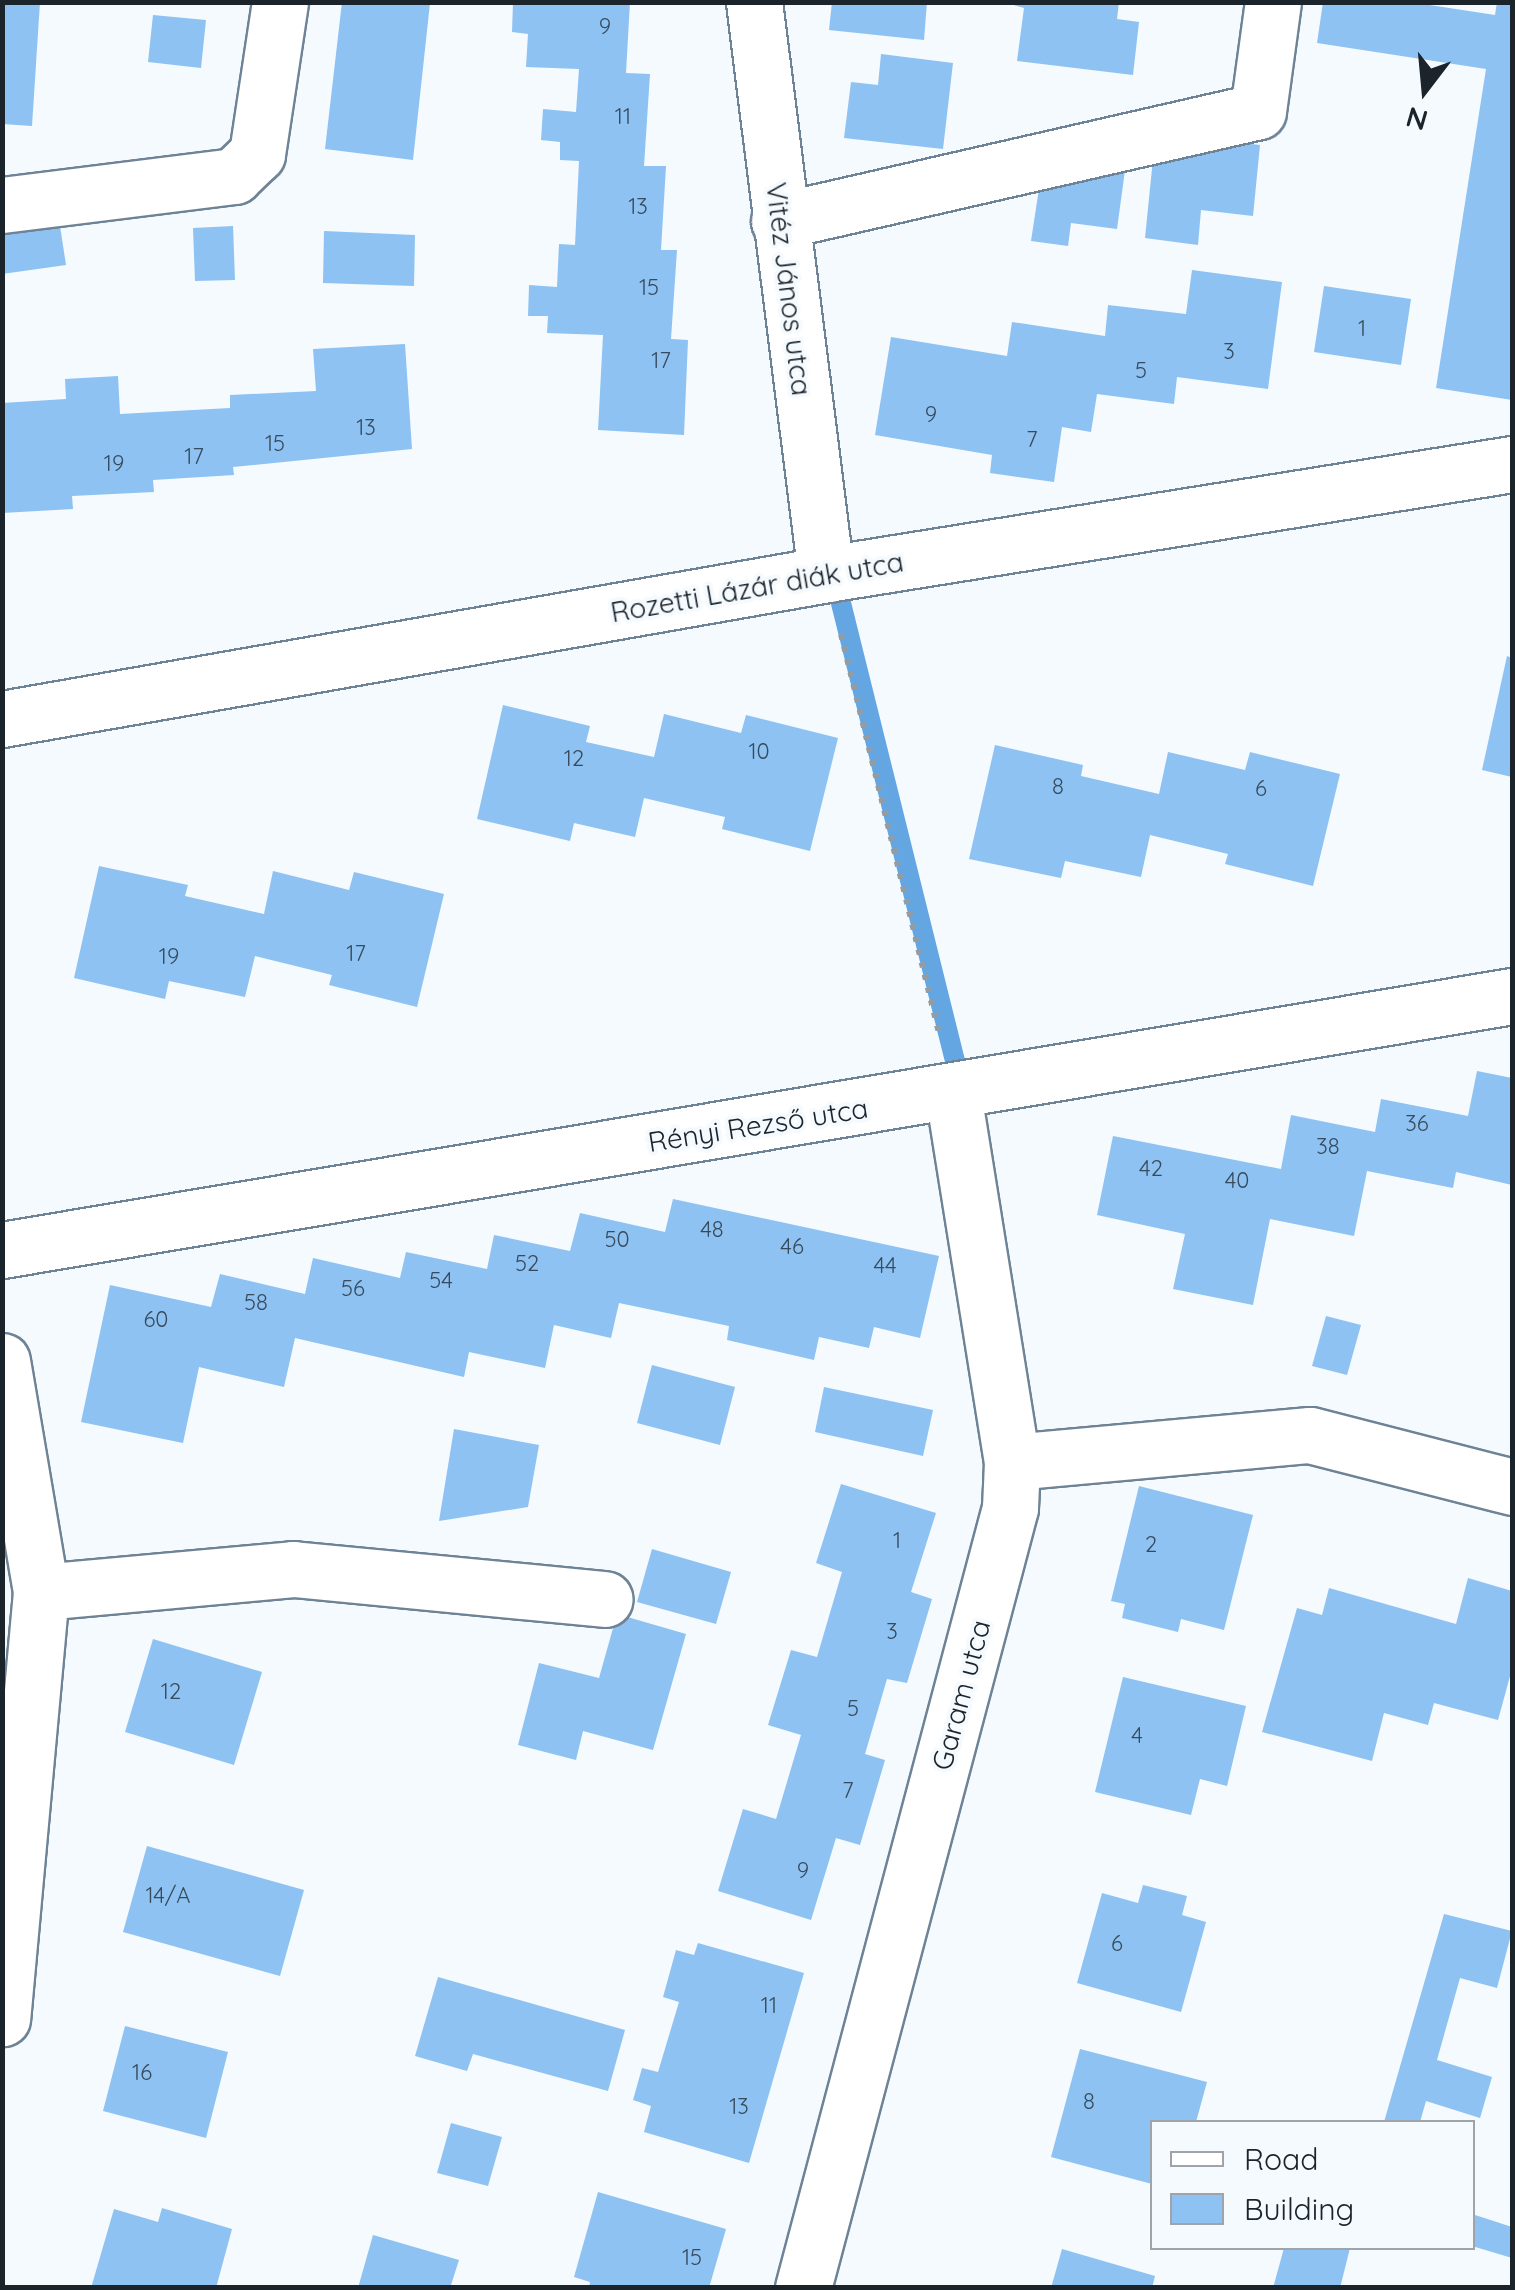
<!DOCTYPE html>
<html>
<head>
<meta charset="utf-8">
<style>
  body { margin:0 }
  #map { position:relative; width:1515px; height:2290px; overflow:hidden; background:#f5fafe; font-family:Quicksand,sans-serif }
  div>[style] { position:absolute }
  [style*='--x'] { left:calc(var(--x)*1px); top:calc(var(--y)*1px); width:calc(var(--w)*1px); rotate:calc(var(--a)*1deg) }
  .stream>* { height:20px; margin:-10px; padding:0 10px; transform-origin:10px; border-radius:10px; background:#63a6e2 }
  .building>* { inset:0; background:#8dc2f2 }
  .path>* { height:6px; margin-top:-3px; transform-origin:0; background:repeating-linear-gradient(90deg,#959ca1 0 5px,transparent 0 13px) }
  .roads { filter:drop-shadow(2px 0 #6e8396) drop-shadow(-2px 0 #6e8396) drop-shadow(0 2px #6e8396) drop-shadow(0 -2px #6e8396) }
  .minor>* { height:55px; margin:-27.5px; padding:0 27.5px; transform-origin:27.5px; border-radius:27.5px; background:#fff }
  span { translate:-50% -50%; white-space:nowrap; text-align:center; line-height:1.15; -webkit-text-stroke:8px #f5fafe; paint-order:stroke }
  .number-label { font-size:22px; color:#384b5d }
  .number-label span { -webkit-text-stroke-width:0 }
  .street-label { font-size:28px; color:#1b232b }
  .frame { position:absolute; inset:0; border:5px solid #1b232b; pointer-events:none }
  .legend { position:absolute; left:1150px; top:2120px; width:325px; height:130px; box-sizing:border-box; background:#f5fafe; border:2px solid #9ea4aa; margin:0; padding:12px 18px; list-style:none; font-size:30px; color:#1b232b }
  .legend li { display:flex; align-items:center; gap:20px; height:50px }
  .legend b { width:50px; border:2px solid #9ea4aa }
  .north { position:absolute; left:1375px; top:40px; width:100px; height:100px; -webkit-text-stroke:8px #f5fafe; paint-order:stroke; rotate:196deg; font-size:28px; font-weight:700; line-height:40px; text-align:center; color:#1b232b }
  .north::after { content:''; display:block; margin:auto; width:35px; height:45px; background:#1b232b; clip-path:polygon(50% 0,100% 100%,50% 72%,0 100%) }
</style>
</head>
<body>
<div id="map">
  <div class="stream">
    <i style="--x:834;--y:575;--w:526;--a:76.02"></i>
  </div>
  <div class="building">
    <i style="clip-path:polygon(2px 2px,40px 2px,32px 126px,2px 124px)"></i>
    <i style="clip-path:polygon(342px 2px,430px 3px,413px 160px,325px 149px)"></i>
    <i style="clip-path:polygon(513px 2px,630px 2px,626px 73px,650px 74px,644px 166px,666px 166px,661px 250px,677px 250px,671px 339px,688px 340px,684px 435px,598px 430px,603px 335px,547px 333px,548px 316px,528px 316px,529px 285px,557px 287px,559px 244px,575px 245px,579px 161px,560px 160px,560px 142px,541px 140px,543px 109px,576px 112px,579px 69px,526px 67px,528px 34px,512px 32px)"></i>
    <i style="clip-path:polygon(832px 2px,927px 2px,924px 40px,829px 30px)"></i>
    <i style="clip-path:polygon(1003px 2px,1119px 2px,1117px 19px,1139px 22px,1133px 75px,1017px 61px,1024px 8px)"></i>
    <i style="clip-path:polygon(1323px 2px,1410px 2px,1495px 15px,1497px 2px,1512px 2px,1512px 400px,1436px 388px,1486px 69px,1317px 43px)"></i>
    <i style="clip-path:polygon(153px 15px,206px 20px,201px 68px,148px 62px)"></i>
    <i style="clip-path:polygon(881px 54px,953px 63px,943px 149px,844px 138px,851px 82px,878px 85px)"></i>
    <i style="clip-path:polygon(1209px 139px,1260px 145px,1253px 216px,1201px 210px,1198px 245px,1145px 238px,1154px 149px,1208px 154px)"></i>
    <i style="clip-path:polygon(1126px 163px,1117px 229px,1071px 223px,1068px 246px,1031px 241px,1040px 182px)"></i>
    <i style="clip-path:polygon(60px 226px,66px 265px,2px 274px,2px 234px)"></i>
    <i style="clip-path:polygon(233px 226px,235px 280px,195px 281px,193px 228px)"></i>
    <i style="clip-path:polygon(324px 231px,415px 235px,414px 286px,323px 283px)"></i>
    <i style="clip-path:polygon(1192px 270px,1282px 282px,1268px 389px,1177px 377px,1174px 404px,1097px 394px,1091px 432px,1062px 427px,1054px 482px,990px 473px,992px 455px,875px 435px,891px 337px,1007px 356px,1012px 322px,1105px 336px,1108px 305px,1186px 314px)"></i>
    <i style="clip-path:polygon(1324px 286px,1411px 299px,1401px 365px,1314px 352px)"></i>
    <i style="clip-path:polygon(405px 344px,412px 449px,233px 467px,234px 475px,153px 480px,154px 492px,72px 496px,73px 509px,2px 513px,2px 403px,66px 399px,65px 379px,118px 376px,120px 414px,230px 408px,230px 395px,316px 391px,313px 349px)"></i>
    <i style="clip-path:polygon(1507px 656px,1512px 658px,1512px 777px,1482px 770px)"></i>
    <i style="clip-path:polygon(503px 705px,590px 726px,586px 742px,654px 757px,664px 714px,741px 733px,746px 715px,838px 738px,810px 851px,722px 829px,725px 817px,644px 798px,635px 837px,574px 823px,570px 841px,477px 819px)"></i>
    <i style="clip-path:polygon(995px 745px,1083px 765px,1081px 776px,1159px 794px,1168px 752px,1245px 770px,1250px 752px,1340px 774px,1313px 886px,1225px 864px,1228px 854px,1150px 835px,1141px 877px,1065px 861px,1061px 878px,969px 859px)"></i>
    <i style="clip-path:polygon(99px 866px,188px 885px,185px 896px,264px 914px,273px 871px,349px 890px,354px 872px,444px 894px,417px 1007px,329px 985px,332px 975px,255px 956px,245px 997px,169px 981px,165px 999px,74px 978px)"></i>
    <i style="clip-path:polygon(1477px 1071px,1512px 1078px,1512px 1185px,1456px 1172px,1453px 1188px,1367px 1171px,1354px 1236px,1270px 1219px,1253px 1305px,1173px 1289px,1185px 1234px,1097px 1215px,1113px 1136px,1281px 1169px,1291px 1115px,1375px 1132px,1381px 1099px,1468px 1116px)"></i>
    <i style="clip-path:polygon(673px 1199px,939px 1256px,920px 1338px,874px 1327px,869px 1348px,819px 1337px,814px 1360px,727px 1340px,729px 1326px,619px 1303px,611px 1338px,554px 1325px,545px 1368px,469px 1352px,464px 1377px,295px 1338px,284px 1387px,199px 1367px,183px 1443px,81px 1422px,110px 1285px,211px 1307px,220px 1274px,305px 1294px,313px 1258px,400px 1278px,406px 1252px,487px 1269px,494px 1235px,570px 1251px,580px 1213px,665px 1232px)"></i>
    <i style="clip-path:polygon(1326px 1316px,1361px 1325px,1347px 1375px,1312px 1366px)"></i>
    <i style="clip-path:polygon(652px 1365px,735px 1387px,720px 1445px,637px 1423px)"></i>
    <i style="clip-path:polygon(824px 1387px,933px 1410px,923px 1456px,815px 1432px)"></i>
    <i style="clip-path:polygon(454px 1429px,539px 1445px,528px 1507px,439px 1521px)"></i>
    <i style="clip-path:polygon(841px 1484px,936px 1513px,911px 1592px,932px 1599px,907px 1683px,887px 1679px,865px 1754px,885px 1760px,860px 1845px,836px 1838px,811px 1920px,718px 1891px,743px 1809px,776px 1819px,801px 1735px,768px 1725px,791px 1650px,817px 1657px,842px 1572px,816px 1563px)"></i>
    <i style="clip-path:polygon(1139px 1486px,1253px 1515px,1224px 1630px,1181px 1619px,1178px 1632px,1122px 1618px,1125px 1604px,1111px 1601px)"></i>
    <i style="clip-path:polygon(652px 1549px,731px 1572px,716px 1624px,637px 1602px)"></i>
    <i style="clip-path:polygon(1468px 1578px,1512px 1591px,1512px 1669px,1498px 1720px,1434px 1703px,1428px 1725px,1384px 1713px,1372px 1761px,1262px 1732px,1297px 1608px,1322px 1615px,1329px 1588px,1456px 1624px)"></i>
    <i style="clip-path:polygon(617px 1614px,686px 1634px,653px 1750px,583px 1731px,576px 1760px,518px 1745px,539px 1663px,599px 1678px)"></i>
    <i style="clip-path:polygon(153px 1639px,262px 1672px,234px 1765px,125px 1732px)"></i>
    <i style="clip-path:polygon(1123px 1677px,1246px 1706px,1227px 1786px,1200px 1779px,1191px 1815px,1095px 1792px)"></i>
    <i style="clip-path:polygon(147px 1846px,304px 1890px,280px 1976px,123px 1932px)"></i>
    <i style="clip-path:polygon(1143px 1885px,1187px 1896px,1182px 1915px,1206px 1922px,1181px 2012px,1077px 1983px,1102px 1893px,1138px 1903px)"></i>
    <i style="clip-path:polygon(1444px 1914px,1512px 1931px,1497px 1988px,1460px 1978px,1437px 2060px,1492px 2077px,1480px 2118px,1426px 2101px,1420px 2122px,1384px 2122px)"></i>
    <i style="clip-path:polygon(698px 1943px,804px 1973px,749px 2163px,644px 2132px,651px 2106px,633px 2100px,642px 2068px,658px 2072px,679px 2002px,663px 1997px,676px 1950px,694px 1955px)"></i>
    <i style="clip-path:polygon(438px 1977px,625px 2030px,608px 2091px,473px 2054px,467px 2071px,415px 2056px)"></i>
    <i style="clip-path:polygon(125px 2026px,228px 2052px,206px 2138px,103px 2111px)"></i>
    <i style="clip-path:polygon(1080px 2049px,1207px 2082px,1196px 2122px,1152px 2122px,1152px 2184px,1051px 2157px)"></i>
    <i style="clip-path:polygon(451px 2123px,502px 2137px,488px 2186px,437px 2173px)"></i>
    <i style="clip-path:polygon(598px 2192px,726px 2229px,709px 2288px,589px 2288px,590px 2282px,574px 2277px)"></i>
    <i style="clip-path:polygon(162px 2208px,232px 2229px,216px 2288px,91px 2288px,114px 2209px,158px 2222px)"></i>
    <i style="clip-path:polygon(1472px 2214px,1512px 2227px,1512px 2258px,1472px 2246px)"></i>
    <i style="clip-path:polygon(373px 2235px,459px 2260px,450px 2288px,358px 2288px)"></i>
    <i style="clip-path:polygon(1284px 2248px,1350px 2248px,1340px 2288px,1273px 2288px)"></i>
    <i style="clip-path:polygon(1062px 2249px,1155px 2276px,1152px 2288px,1051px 2288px)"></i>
  </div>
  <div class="path">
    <i style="--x:841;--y:634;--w:412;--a:76.2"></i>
  </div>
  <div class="roads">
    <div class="minor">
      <i style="--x:754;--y:2;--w:577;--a:82.83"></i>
      <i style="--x:2;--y:205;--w:234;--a:-7.1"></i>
      <i style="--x:234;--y:176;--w:32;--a:-44"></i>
      <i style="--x:257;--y:154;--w:154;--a:-81.4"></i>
      <i style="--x:779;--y:221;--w:491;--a:-12.9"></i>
      <i style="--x:1258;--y:111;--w:110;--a:-82.2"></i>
      <i style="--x:2;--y:719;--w:844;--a:-9.96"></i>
      <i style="--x:833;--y:573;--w:688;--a:-9.12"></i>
      <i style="--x:2;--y:1250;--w:1531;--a:-9.55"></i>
      <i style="--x:2;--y:1361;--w:234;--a:80.4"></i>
      <i style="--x:41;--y:1592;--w:428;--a:95.2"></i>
      <i style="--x:1012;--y:1462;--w:299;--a:-5.2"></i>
      <i style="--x:1310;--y:1435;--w:209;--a:14.4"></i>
      <i style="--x:41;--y:1592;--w:253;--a:-5.2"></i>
      <i style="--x:293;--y:1569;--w:313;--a:5.5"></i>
      <i style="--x:803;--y:2288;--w:807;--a:-75.14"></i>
      <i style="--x:1010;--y:1508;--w:46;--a:-87.5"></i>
      <i style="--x:1012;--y:1462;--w:374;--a:-99.1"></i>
    </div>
  </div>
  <div class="number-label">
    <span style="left:605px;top:27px">9</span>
    <span style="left:623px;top:117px">11</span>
    <span style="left:638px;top:207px">13</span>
    <span style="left:649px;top:288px">15</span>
    <span style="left:1362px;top:329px">1</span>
    <span style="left:1229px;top:352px">3</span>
    <span style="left:661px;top:361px">17</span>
    <span style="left:1141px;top:371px">5</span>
    <span style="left:931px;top:415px">9</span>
    <span style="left:366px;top:428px">13</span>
    <span style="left:1032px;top:440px">7</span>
    <span style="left:275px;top:444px">15</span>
    <span style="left:194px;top:457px">17</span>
    <span style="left:114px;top:464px">19</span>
    <span style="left:759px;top:752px">10</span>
    <span style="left:574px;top:759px">12</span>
    <span style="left:1058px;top:787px">8</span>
    <span style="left:1261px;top:789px">6</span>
    <span style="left:356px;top:954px">17</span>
    <span style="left:169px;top:957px">19</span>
    <span style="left:1417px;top:1124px">36</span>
    <span style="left:1328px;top:1147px">38</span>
    <span style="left:1151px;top:1169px">42</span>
    <span style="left:1237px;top:1181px">40</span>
    <span style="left:712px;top:1230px">48</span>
    <span style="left:617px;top:1240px">50</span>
    <span style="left:792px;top:1247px">46</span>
    <span style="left:527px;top:1264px">52</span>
    <span style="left:885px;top:1266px">44</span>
    <span style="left:441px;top:1281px">54</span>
    <span style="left:353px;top:1289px">56</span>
    <span style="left:256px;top:1303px">58</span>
    <span style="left:156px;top:1320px">60</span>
    <span style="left:897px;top:1541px">1</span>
    <span style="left:1151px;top:1545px">2</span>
    <span style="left:892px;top:1632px">3</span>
    <span style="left:171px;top:1692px">12</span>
    <span style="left:853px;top:1709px">5</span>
    <span style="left:1137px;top:1736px">4</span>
    <span style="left:848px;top:1791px">7</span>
    <span style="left:803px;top:1871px">9</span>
    <span style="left:168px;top:1896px">14/A</span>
    <span style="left:1117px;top:1944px">6</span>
    <span style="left:769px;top:2006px">11</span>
    <span style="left:142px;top:2073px">16</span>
    <span style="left:1089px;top:2102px">8</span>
    <span style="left:739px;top:2107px">13</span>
    <span style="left:692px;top:2258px">15</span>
  </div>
  <div class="street-label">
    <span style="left:789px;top:289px;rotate:83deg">Vitéz János utca</span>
    <span style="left:757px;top:587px;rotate:-10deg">Rozetti Lázár diák utca</span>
    <span style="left:758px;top:1125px;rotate:-9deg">Rényi Rezső utca</span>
    <span style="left:961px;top:1695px;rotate:-75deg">Garam utca</span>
  </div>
  <div class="frame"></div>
  <ul class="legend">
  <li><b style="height:12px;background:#fff"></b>Road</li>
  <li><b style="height:28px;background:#8dc2f2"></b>Building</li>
  </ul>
  <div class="north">N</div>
</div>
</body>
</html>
